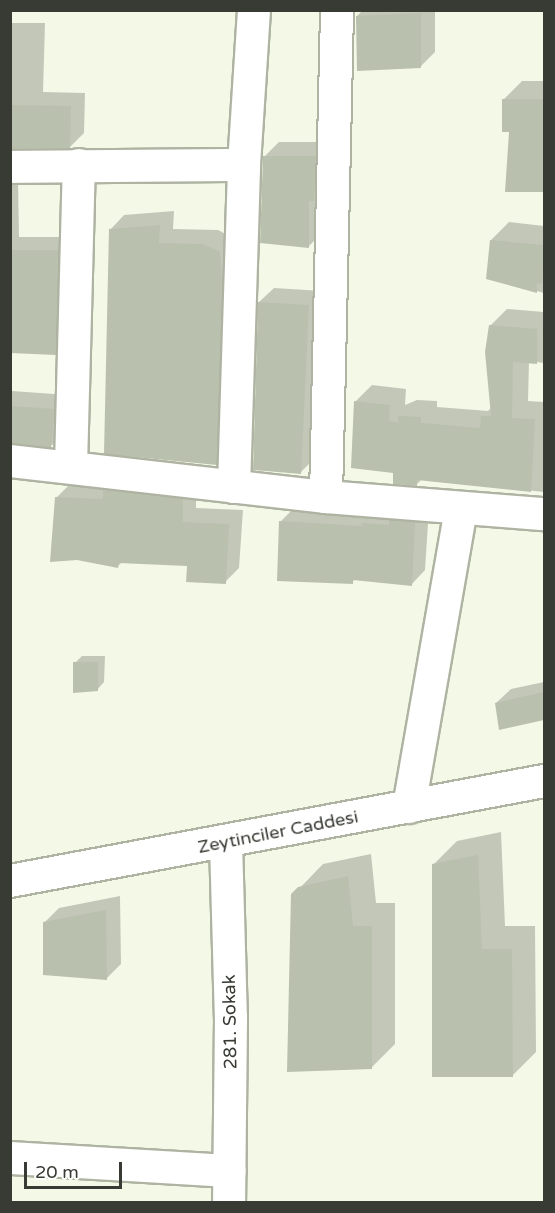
<!DOCTYPE html>
<html>
<head>
<meta charset="utf-8">
<style>
  body { margin:0 }
  #map { position:relative; width:555px; height:1213px; overflow:hidden; background:#f3f9e6; font-family:"Varela Round",sans-serif }
  div>[style] { position:absolute }
  [style*='--x'] { left:calc(var(--x)*1px); top:calc(var(--y)*1px); width:calc(var(--w)*1px); rotate:calc(var(--a)*1deg) }
  .shadow>* { inset:0; background:#0003 }
  .building>* { inset:0; background:#bac0ae }
  .roads { filter:drop-shadow(2px 0 #aeb3a2) drop-shadow(-2px 0 #aeb3a2) drop-shadow(0 2px #aeb3a2) drop-shadow(0 -2px #aeb3a2) }
  .minor>* { height:32px; margin:-16px; padding:0 16px; transform-origin:16px; border-radius:16px; background:#fff }
  span { translate:-50% -50%; white-space:nowrap; text-align:center; line-height:1.15; -webkit-text-stroke:5px #fff; paint-order:stroke }
  .street-label { font-size:18px; color:#383b33 }
  .frame { position:absolute; inset:0; border:12px solid #383b33; pointer-events:none }
  .scale { position:absolute; left:24px; top:1162px; width:98px; height:27px; box-sizing:border-box; border:3px solid #383b33; border-top:0; padding-left:8px; font-size:18px; line-height:21px; white-space:nowrap; color:#383b33; -webkit-text-stroke:4px #fff; paint-order:stroke }
</style>
</head>
<body>
<div id="map">
  <div class="shadow">
    <i style="clip-path:polygon(363px 10px,435px 10px,435px 52px,420px 67px,357px 16px)"></i>
    <i style="clip-path:polygon(11px 23px,45px 23px,43px 92px,85px 93px,84px 133px,70px 147px,10px 147px)"></i>
    <i style="clip-path:polygon(522px 81px,544px 81px,544px 190px,507px 190px,510px 131px,504px 99px)"></i>
    <i style="clip-path:polygon(279px 142px,329px 142px,323px 232px,308px 247px,264px 157px)"></i>
    <i style="clip-path:polygon(10px 179px,18px 179px,19px 237px,72px 237px,70px 339px,55px 353px,10px 352px)"></i>
    <i style="clip-path:polygon(174px 211px,173px 229px,218px 230px,233px 238px,231px 449px,216px 464px,110px 230px,124px 215px)"></i>
    <i style="clip-path:polygon(509px 222px,544px 226px,544px 293px,487px 277px,491px 240px)"></i>
    <i style="clip-path:polygon(274px 288px,323px 291px,315px 458px,301px 472px,259px 302px)"></i>
    <i style="clip-path:polygon(507px 309px,544px 312px,544px 363px,529px 361px,528px 401px,544px 402px,544px 492px,422px 479px,417px 484px,395px 472px,355px 402px,372px 385px,406px 389px,405px 405px,417px 400px,437px 401px,437px 407px,488px 411px,492px 407px,490px 326px)"></i>
    <i style="clip-path:polygon(12px 391px,68px 395px,65px 432px,51px 446px,10px 442px)"></i>
    <i style="clip-path:polygon(71px 483px,196px 485px,196px 508px,243px 510px,239px 568px,225px 582px,189px 565px,122px 562px,117px 567px,56px 498px)"></i>
    <i style="clip-path:polygon(295px 507px,429px 508px,425px 570px,411px 585px,356px 579px,352px 582px,281px 521px)"></i>
    <i style="clip-path:polygon(82px 656px,105px 656px,104px 682px,97px 690px,75px 663px)"></i>
    <i style="clip-path:polygon(544px 682px,544px 718px,501px 728px,496px 703px,511px 689px)"></i>
    <i style="clip-path:polygon(501px 832px,505px 926px,535px 926px,536px 1052px,513px 1075px,433px 865px,457px 841px)"></i>
    <i style="clip-path:polygon(371px 854px,376px 903px,395px 903px,395px 1044px,371px 1068px,293px 895px,323px 864px)"></i>
    <i style="clip-path:polygon(120px 896px,121px 964px,107px 978px,45px 922px,59px 908px)"></i>
  </div>
  <div class="building">
    <i style="clip-path:polygon(421px 13px,421px 68px,357px 71px,356px 16px)"></i>
    <i style="clip-path:polygon(502px 99px,544px 99px,544px 192px,505px 192px,509px 132px,502px 132px)"></i>
    <i style="clip-path:polygon(10px 105px,71px 106px,70px 148px,10px 149px)"></i>
    <i style="clip-path:polygon(263px 156px,316px 156px,314px 201px,309px 201px,309px 248px,260px 243px)"></i>
    <i style="clip-path:polygon(160px 225px,159px 243px,203px 244px,220px 252px,222px 286px,217px 465px,104px 454px,109px 229px)"></i>
    <i style="clip-path:polygon(490px 240px,544px 245px,542px 284px,537px 283px,537px 293px,486px 279px)"></i>
    <i style="clip-path:polygon(12px 250px,59px 250px,56px 355px,10px 353px)"></i>
    <i style="clip-path:polygon(258px 302px,309px 305px,301px 474px,253px 470px)"></i>
    <i style="clip-path:polygon(489px 325px,537px 329px,537px 364px,513px 362px,512px 418px,535px 419px,531px 492px,417px 480px,417px 486px,393px 484px,393px 473px,351px 468px,354px 401px,390px 405px,389px 421px,398px 422px,398px 416px,421px 417px,421px 423px,480px 428px,481px 416px,491px 416px,485px 352px)"></i>
    <i style="clip-path:polygon(10px 406px,55px 409px,51px 448px,10px 443px)"></i>
    <i style="clip-path:polygon(103px 490px,183px 499px,183px 522px,229px 524px,226px 584px,186px 582px,187px 566px,119px 563px,118px 568px,77px 560px,50px 562px,55px 497px,103px 499px)"></i>
    <i style="clip-path:polygon(389px 520px,415px 522px,412px 586px,353px 580px,353px 584px,277px 581px,279px 521px,362px 526px,362px 523px,389px 525px)"></i>
    <i style="clip-path:polygon(73px 662px,98px 662px,98px 691px,73px 693px)"></i>
    <i style="clip-path:polygon(544px 692px,544px 720px,499px 730px,495px 703px)"></i>
    <i style="clip-path:polygon(478px 855px,482px 949px,512px 949px,513px 1077px,432px 1077px,432px 864px)"></i>
    <i style="clip-path:polygon(348px 876px,353px 926px,372px 926px,372px 1069px,287px 1072px,291px 894px,298px 887px)"></i>
    <i style="clip-path:polygon(106px 910px,107px 980px,43px 975px,43px 922px)"></i>
  </div>
  <div class="roads">
    <div class="minor">
      <i style="--x:10;--y:167;--w:234;--a:-0.5"></i>
      <i style="--x:10;--y:461;--w:318;--a:6.5"></i>
      <i style="--x:326;--y:497;--w:219;--a:4.5"></i>
      <i style="--x:71;--y:466;--w:301;--a:-88.5"></i>
      <i style="--x:234;--y:487;--w:322;--a:-88.2"></i>
      <i style="--x:244;--y:165;--w:155;--a:-86.3"></i>
      <i style="--x:326;--y:497;--w:487;--a:-88.7"></i>
      <i style="--x:409;--y:807;--w:303;--a:-80.1"></i>
      <i style="--x:226;--y:842;--w:176;--a:88.4"></i>
      <i style="--x:231;--y:1018;--w:184;--a:90.6"></i>
      <i style="--x:10;--y:881;--w:543;--a:-10.61"></i>
      <i style="--x:10;--y:1158;--w:220;--a:3.4"></i>
    </div>
  </div>
  <div class="street-label">
    <span style="left:278px;top:832px;rotate:-11deg">Zeytinciler Caddesi</span>
    <span style="left:230px;top:1022px;rotate:-91deg">281. Sokak</span>
  </div>
  <div class="frame"></div>
  <div class="scale">20 m</div>
</div>
</body>
</html>
